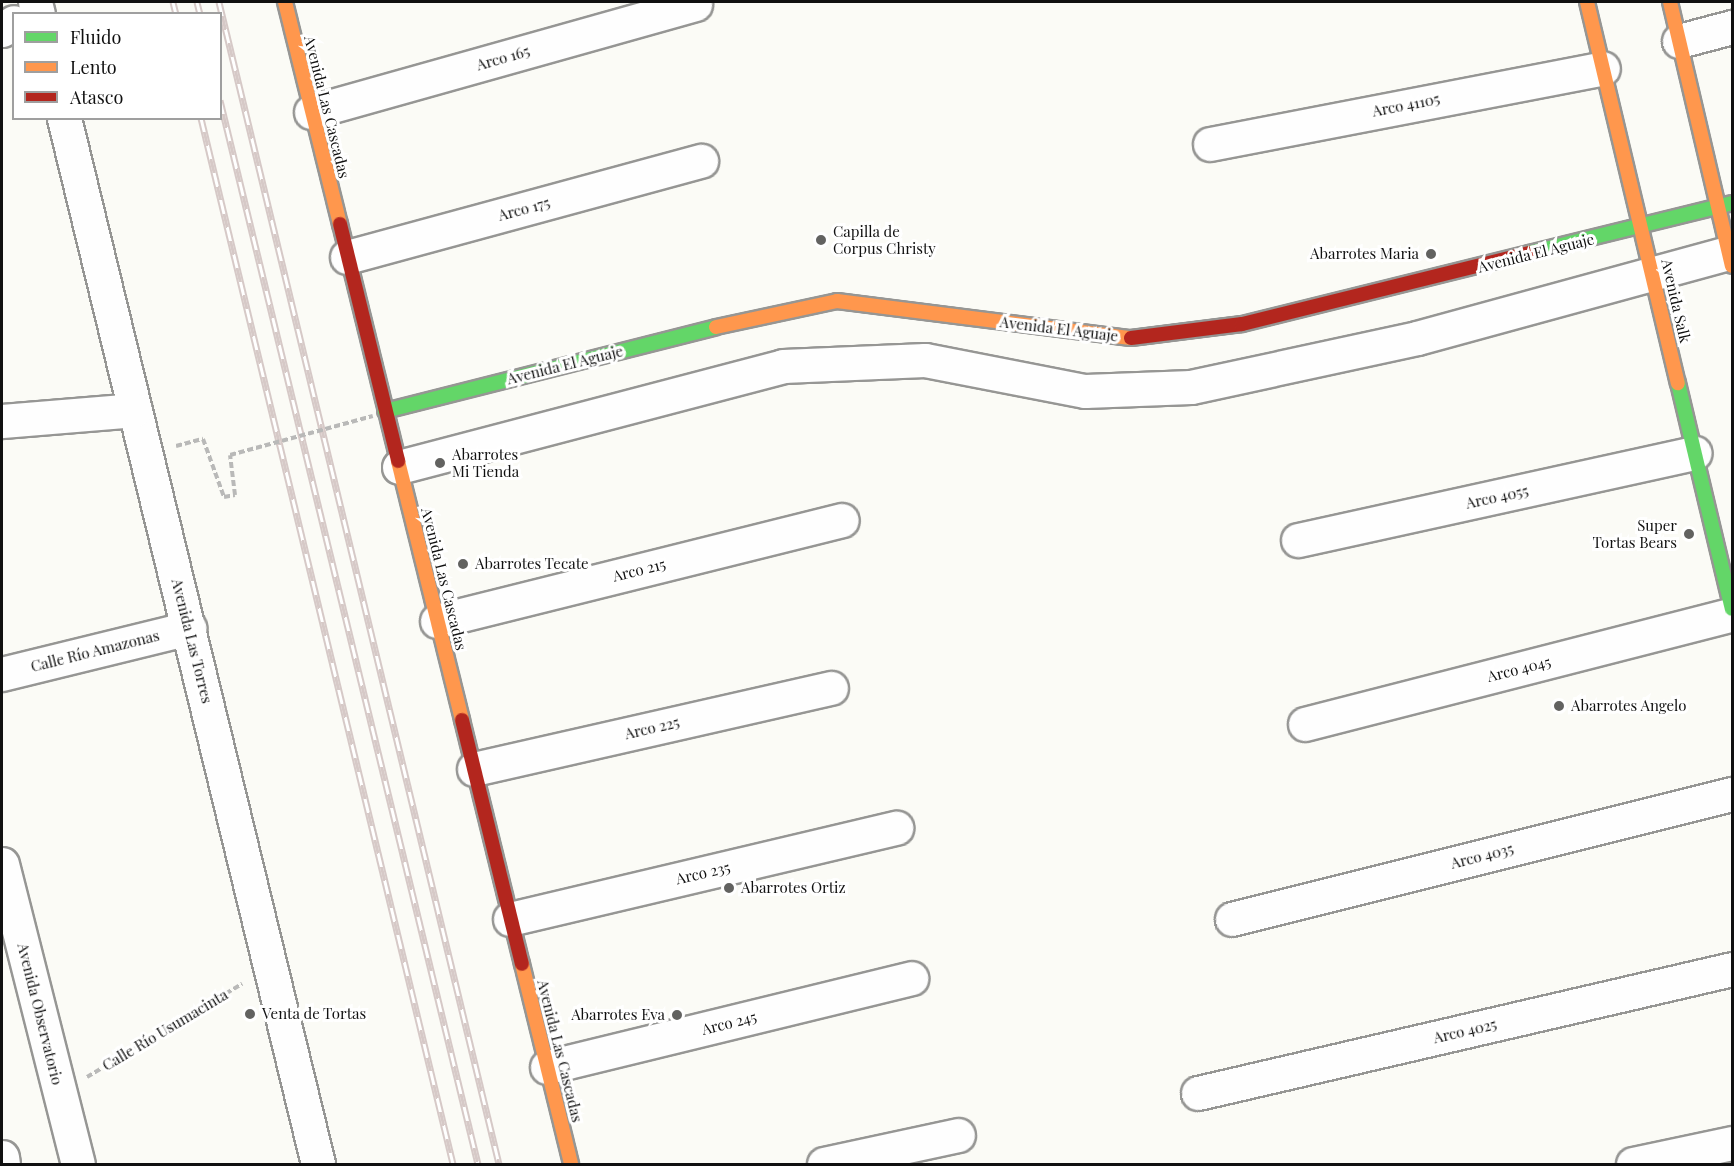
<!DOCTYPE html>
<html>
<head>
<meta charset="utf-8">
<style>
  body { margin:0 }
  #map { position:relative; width:1734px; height:1166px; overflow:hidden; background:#fbfbf6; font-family:"Playfair Display",serif }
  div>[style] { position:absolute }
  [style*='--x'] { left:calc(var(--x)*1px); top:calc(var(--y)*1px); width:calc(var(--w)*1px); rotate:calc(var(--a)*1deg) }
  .path>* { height:4px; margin-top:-2px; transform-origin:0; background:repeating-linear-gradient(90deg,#b9b9b8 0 6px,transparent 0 9px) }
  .roads { filter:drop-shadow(2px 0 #969694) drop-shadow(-2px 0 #969694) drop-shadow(0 2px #969694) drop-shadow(0 -2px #969694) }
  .street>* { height:33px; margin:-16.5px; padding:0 16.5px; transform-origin:16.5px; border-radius:16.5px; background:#fefefe }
  .fast>* { height:14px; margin:-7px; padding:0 7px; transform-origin:7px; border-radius:7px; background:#63d668 }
  .slow>* { height:14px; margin:-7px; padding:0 7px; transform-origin:7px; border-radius:7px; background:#ff974d }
  .jam>* { height:14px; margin:-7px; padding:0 7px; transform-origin:7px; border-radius:7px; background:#b3261e }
  .rail>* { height:7px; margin-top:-3.5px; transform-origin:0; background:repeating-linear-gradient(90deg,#fff 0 14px,#d6c9c7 0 28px); box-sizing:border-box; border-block:2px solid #d6c9c7 }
  .path-bridge>* { height:4px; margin-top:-2px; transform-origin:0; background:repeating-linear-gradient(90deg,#b9b9b8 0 6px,transparent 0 9px) }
  .dots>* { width:16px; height:16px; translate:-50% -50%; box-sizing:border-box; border:3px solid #fff; border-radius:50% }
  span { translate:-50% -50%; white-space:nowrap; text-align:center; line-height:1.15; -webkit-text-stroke:6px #fff; paint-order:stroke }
  .street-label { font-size:15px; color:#101010 }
  .poi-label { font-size:15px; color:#101010 }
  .left { translate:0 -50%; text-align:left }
  .right { translate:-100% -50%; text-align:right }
  .frame { position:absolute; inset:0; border:3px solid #101010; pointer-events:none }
  .legend { position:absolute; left:12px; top:12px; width:210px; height:108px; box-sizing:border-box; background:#fff; border:2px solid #9f9f9f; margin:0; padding:8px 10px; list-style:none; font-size:18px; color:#101010 }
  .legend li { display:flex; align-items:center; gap:12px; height:30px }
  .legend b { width:30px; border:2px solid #9f9f9f }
</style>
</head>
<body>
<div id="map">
  <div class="path">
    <i style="--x:176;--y:446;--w:28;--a:-15"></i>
    <i style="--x:203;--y:439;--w:62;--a:70.1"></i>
    <i style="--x:224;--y:497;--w:11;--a:-10"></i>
    <i style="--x:235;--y:495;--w:40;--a:-97.1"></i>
    <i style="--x:87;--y:1077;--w:181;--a:-31"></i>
  </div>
  <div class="roads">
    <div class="street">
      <i style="--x:35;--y:2;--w:12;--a:76"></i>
      <i style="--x:2;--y:30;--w:14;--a:-34"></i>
      <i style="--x:1679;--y:41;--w:55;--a:-14.8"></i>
      <i style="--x:311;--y:112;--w:399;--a:-15.7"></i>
      <i style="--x:64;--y:118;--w:1076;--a:76.35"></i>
      <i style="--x:1210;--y:144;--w:400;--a:-10.9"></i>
      <i style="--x:347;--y:257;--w:367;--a:-15.2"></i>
      <i style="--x:2;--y:421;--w:133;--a:-4.7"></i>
      <i style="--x:399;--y:467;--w:397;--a:-14.7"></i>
      <i style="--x:783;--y:366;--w:142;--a:-2.4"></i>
      <i style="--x:925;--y:360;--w:163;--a:11"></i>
      <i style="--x:1085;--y:391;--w:106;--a:-2.2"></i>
      <i style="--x:1191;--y:387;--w:231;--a:-12.2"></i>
      <i style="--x:1417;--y:338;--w:327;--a:-15.3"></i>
      <i style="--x:1298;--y:540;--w:406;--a:-12.4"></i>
      <i style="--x:437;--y:621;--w:417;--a:-14"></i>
      <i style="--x:2;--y:674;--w:193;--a:-13.8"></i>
      <i style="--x:1305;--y:724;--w:441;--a:-14.4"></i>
      <i style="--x:474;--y:769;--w:366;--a:-12.8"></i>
      <i style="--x:2;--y:864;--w:309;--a:75.8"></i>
      <i style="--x:510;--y:919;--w:397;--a:-13.3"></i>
      <i style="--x:1232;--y:919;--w:515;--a:-14.04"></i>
      <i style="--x:547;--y:1067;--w:375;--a:-13.7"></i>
      <i style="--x:1198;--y:1093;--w:548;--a:-13.07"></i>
      <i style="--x:2;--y:1157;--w:7;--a:82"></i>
      <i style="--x:824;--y:1164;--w:137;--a:-12.2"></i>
      <i style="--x:1633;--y:1164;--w:101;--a:-12"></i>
    </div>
    <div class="fast">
      <i style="--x:1529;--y:253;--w:209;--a:-13.8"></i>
      <i style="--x:1678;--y:383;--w:232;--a:76.6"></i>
      <i style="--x:385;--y:411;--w:341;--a:-14.2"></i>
    </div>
    <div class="slow">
      <i style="--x:285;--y:2;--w:229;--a:76.1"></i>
      <i style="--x:1587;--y:2;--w:392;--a:76.6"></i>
      <i style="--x:1670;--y:2;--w:271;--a:76.8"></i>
      <i style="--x:716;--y:327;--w:124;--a:-12.1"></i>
      <i style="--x:837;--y:301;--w:296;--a:7.2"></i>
      <i style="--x:398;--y:461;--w:267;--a:76.1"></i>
      <i style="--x:522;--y:964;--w:206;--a:76.2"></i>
    </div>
    <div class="jam">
      <i style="--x:340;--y:224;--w:244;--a:76.2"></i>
      <i style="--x:1131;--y:338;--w:112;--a:-7.2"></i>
      <i style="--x:1242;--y:324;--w:296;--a:-13.9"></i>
      <i style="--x:462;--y:720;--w:251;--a:76.2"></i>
    </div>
  </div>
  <div class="rail">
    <i style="--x:173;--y:2;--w:12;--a:76"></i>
    <i style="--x:197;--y:2;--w:12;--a:76"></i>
    <i style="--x:219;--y:2;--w:1195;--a:76.45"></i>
    <i style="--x:220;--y:100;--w:1095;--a:76.37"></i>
    <i style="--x:201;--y:118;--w:1076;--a:76.45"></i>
  </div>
  <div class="path-bridge">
    <i style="--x:230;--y:455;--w:148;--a:-15.3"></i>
  </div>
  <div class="dots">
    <i style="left:821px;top:240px;background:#626260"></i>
    <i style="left:1431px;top:254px;background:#626260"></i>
    <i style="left:440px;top:463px;background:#626260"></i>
    <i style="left:1689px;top:534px;background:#626260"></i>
    <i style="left:463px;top:564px;background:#626260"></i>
    <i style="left:1559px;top:706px;background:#626260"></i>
    <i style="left:729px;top:888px;background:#626260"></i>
    <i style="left:250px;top:1014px;background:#626260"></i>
    <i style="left:677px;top:1015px;background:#626260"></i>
  </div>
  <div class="street-label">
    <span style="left:503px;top:58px;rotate:-16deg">Arco 165</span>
    <span style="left:1406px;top:105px;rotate:-11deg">Arco 41105</span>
    <span style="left:327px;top:107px;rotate:76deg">Avenida Las Cascadas</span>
    <span style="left:524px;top:209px;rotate:-15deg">Arco 175</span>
    <span style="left:1536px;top:253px;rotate:-14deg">Avenida El Aguaje</span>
    <span style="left:1676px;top:301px;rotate:77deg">Avenida Salk</span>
    <span style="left:1059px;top:329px;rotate:7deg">Avenida El Aguaje</span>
    <span style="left:565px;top:365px;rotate:-14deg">Avenida El Aguaje</span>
    <span style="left:1497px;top:497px;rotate:-12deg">Arco 4055</span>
    <span style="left:639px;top:570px;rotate:-14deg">Arco 215</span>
    <span style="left:444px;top:579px;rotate:76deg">Avenida Las Cascadas</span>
    <span style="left:192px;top:641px;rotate:76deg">Avenida Las Torres</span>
    <span style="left:95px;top:651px;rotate:-14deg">Calle Río Amazonas</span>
    <span style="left:1519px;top:669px;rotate:-14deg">Arco 4045</span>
    <span style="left:652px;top:728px;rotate:-13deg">Arco 225</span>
    <span style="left:1482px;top:856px;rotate:-14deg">Arco 4035</span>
    <span style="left:703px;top:873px;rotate:-13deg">Arco 235</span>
    <span style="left:40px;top:1014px;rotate:76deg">Avenida Observatorio</span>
    <span style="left:729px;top:1023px;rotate:-14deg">Arco 245</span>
    <span style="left:165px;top:1030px;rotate:-31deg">Calle Río Usumacinta</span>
    <span style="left:1465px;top:1031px;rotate:-13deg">Arco 4025</span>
    <span style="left:560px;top:1051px;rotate:76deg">Avenida Las Cascadas</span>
  </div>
  <div class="poi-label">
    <span class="left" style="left:833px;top:240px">Capilla de<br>Corpus Christy</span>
    <span class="right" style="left:1419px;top:254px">Abarrotes Maria</span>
    <span class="left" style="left:452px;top:463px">Abarrotes<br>Mi Tienda</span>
    <span class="right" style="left:1677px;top:534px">Super<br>Tortas Bears</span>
    <span class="left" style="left:475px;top:564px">Abarrotes Tecate</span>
    <span class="left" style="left:1571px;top:706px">Abarrotes Angelo</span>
    <span class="left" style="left:741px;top:888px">Abarrotes Ortiz</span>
    <span class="left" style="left:262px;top:1014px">Venta de Tortas</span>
    <span class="right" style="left:665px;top:1015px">Abarrotes Eva</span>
  </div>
  <div class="frame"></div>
  <ul class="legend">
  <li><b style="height:8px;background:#63d668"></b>Fluido</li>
  <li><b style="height:8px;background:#ff974d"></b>Lento</li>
  <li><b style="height:8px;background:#b3261e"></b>Atasco</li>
  </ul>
</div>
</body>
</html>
